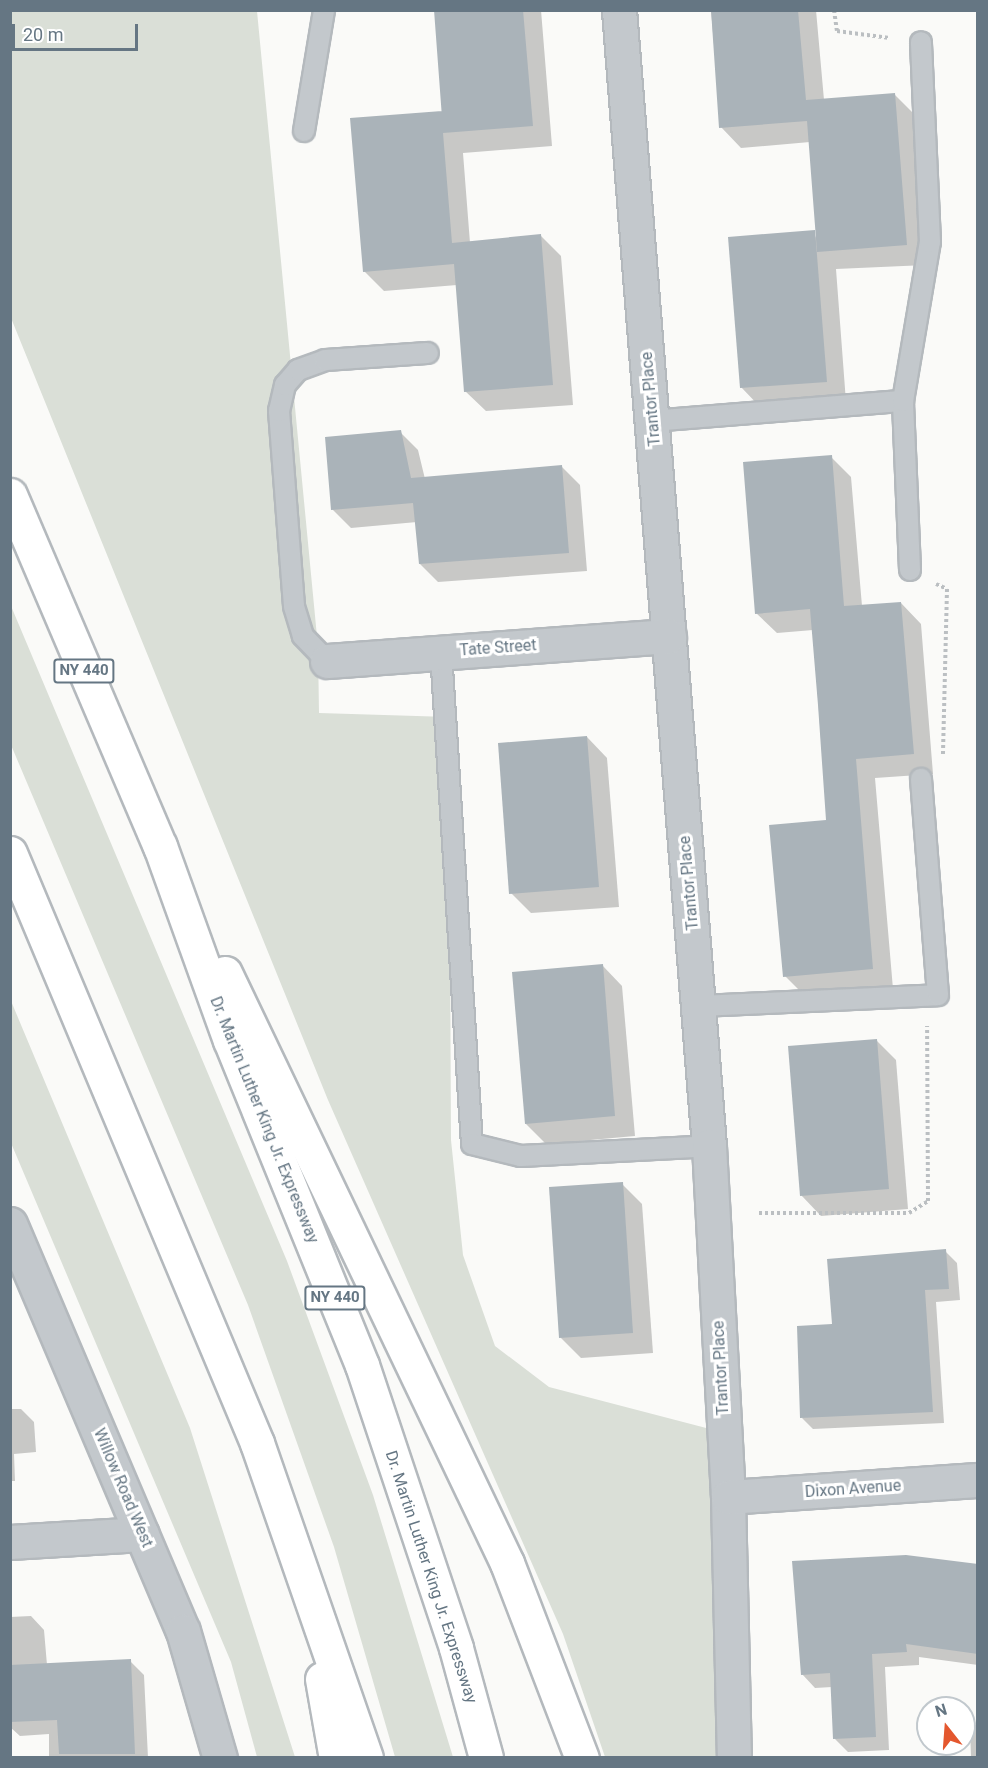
<!DOCTYPE html>
<html>
<head>
<meta charset="utf-8">
<style>
  body { margin:0 }
  #map { position:relative; width:988px; height:1768px; overflow:hidden; background:#fafaf8; font-family:Roboto,sans-serif }
  div>[style] { position:absolute }
  [style*='--x'] { left:calc(var(--x)*1px); top:calc(var(--y)*1px); width:calc(var(--w)*1px); rotate:calc(var(--a)*1deg) }
  .green>* { inset:0; background:#dadfd7 }
  .shadow>* { inset:0; background:#0003 }
  .building>* { inset:0; background:#aab3b9 }
  .path>* { height:4px; margin-top:-2px; transform-origin:0; background:repeating-linear-gradient(90deg,#bbbfc2 0 3px,transparent 0 6px) }
  .roads { filter:drop-shadow(2px 0 #b4b9bd) drop-shadow(-2px 0 #b4b9bd) drop-shadow(0 2px #b4b9bd) drop-shadow(0 -2px #b4b9bd) }
  .service>* { height:20px; margin:-10px; padding:0 10px; transform-origin:10px; border-radius:10px; background:#c3c8cc }
  .minor>* { height:33px; margin:-16.5px; padding:0 16.5px; transform-origin:16.5px; border-radius:16.5px; background:#c3c8cc }
  .motorway>* { height:33px; margin:-16.5px; padding:0 16.5px; transform-origin:16.5px; border-radius:16.5px; background:#fff }
  span { translate:-50% -50%; white-space:nowrap; text-align:center; line-height:1.15; -webkit-text-stroke:6px #fff; paint-order:stroke }
  .shield-label span { padding:2px 4px; background:#fff; border:2px solid; border-radius:4px; -webkit-text-stroke-width:0 }
  .shield-label { font-size:15px; color:#657683; font-weight:700 }
  .street-label { font-size:16px; color:#657683 }
  .frame { position:absolute; inset:0; border:12px solid #657683; pointer-events:none }
  .north { position:absolute; left:916px; top:1696px; width:60px; height:60px; box-sizing:border-box; background:#fff; border:2px solid #c1c8cd; border-radius:50%; rotate:343deg; font-size:16px; font-weight:700; line-height:24px; text-align:center; color:#657683 }
  .north::after { content:''; display:block; margin:auto; width:21px; height:27px; background:#e4572e; clip-path:polygon(50% 0,100% 100%,50% 72%,0 100%) }
  .scale { position:absolute; left:12px; top:24px; width:126px; height:27px; box-sizing:border-box; border:3px solid #657683; border-top:0; padding-left:8px; font-size:18px; line-height:21px; white-space:nowrap; color:#657683; -webkit-text-stroke:4px #fff; paint-order:stroke }
</style>
</head>
<body>
<div id="map">
  <div class="green">
    <i style="clip-path:polygon(10px 11px,257px 11px,318px 647px,319px 713px,449px 717px,451px 1140px,463px 1255px,495px 1346px,549px 1387px,710px 1429px,720px 1757px,605px 1757px,563px 1634px,328px 1100px,11px 318px)"></i>
    <i style="clip-path:polygon(11px 606px,287px 1261px,373px 1495px,453px 1757px,395px 1757px,334px 1547px,248px 1305px,11px 745px)"></i>
    <i style="clip-path:polygon(11px 1001px,190px 1428px,295px 1757px,257px 1757px,231px 1662px,11px 1143px)"></i>
  </div>
  <div class="shadow">
    <i style="clip-path:polygon(435px 10px,541px 10px,552px 146px,463px 153px,470px 243px,541px 236px,561px 256px,573px 405px,486px 411px,465px 391px,457px 285px,384px 291px,364px 271px,443px 115px)"></i>
    <i style="clip-path:polygon(711px 10px,816px 10px,824px 100px,895px 95px,915px 115px,926px 265px,836px 269px,846px 402px,761px 408px,741px 387px,817px 234px,810px 142px,741px 148px,721px 127px)"></i>
    <i style="clip-path:polygon(400px 432px,418px 450px,425px 479px,562px 467px,580px 485px,587px 571px,438px 582px,420px 564px,417px 522px,351px 528px,332px 509px)"></i>
    <i style="clip-path:polygon(831px 457px,851px 477px,862px 606px,901px 603px,921px 624px,933px 774px,875px 778px,893px 989px,805px 996px,785px 976px,827px 822px,813px 630px,777px 633px,756px 613px)"></i>
    <i style="clip-path:polygon(587px 737px,607px 758px,619px 907px,531px 913px,511px 893px)"></i>
    <i style="clip-path:polygon(602px 965px,622px 986px,635px 1136px,546px 1144px,526px 1124px)"></i>
    <i style="clip-path:polygon(876px 1040px,896px 1060px,908px 1209px,821px 1216px,801px 1195px)"></i>
    <i style="clip-path:polygon(622px 1184px,642px 1204px,653px 1353px,581px 1358px,561px 1338px)"></i>
    <i style="clip-path:polygon(945px 1251px,957px 1263px,960px 1300px,936px 1302px,944px 1423px,813px 1429px,802px 1418px)"></i>
    <i style="clip-path:polygon(10px 1395px,12px 1409px,21px 1409px,34px 1422px,36px 1452px,14px 1454px,15px 1481px,10px 1481px)"></i>
    <i style="clip-path:polygon(978px 1566px,978px 1665px,919px 1657px,919px 1665px,885px 1667px,889px 1750px,848px 1752px,835px 1739px,832px 1687px,815px 1688px,802px 1674px)"></i>
    <i style="clip-path:polygon(31px 1616px,44px 1630px,47px 1665px,130px 1661px,144px 1675px,148px 1758px,49px 1758px,49px 1734px,20px 1736px,10px 1727px,10px 1617px)"></i>
    <i style="clip-path:polygon(970px 1725px,978px 1725px,978px 1758px,971px 1758px)"></i>
  </div>
  <div class="building">
    <i style="clip-path:polygon(434px 10px,523px 10px,533px 126px,443px 133px,452px 243px,541px 234px,553px 385px,464px 392px,454px 264px,363px 272px,350px 118px,442px 111px,443px 131px)"></i>
    <i style="clip-path:polygon(711px 10px,798px 10px,806px 100px,895px 93px,907px 245px,817px 252px,807px 121px,719px 128px)"></i>
    <i style="clip-path:polygon(815px 230px,827px 382px,740px 388px,728px 237px)"></i>
    <i style="clip-path:polygon(401px 430px,411px 478px,562px 465px,569px 553px,419px 564px,413px 503px,331px 510px,325px 437px)"></i>
    <i style="clip-path:polygon(832px 455px,844px 606px,901px 602px,914px 754px,856px 759px,873px 969px,783px 977px,769px 825px,826px 820px,818px 705px,810px 609px,755px 614px,743px 462px)"></i>
    <i style="clip-path:polygon(587px 736px,599px 887px,509px 894px,498px 743px)"></i>
    <i style="clip-path:polygon(603px 964px,615px 1116px,525px 1124px,512px 972px)"></i>
    <i style="clip-path:polygon(877px 1039px,889px 1189px,800px 1196px,788px 1046px)"></i>
    <i style="clip-path:polygon(623px 1182px,633px 1333px,559px 1338px,549px 1187px)"></i>
    <i style="clip-path:polygon(946px 1249px,949px 1289px,925px 1290px,933px 1412px,800px 1418px,797px 1326px,832px 1324px,827px 1259px)"></i>
    <i style="clip-path:polygon(906px 1555px,978px 1564px,978px 1654px,906px 1644px,907px 1652px,872px 1654px,876px 1737px,833px 1739px,830px 1673px,801px 1675px,792px 1561px)"></i>
    <i style="clip-path:polygon(131px 1659px,135px 1754px,59px 1754px,57px 1720px,10px 1722px,10px 1665px)"></i>
  </div>
  <div class="path">
    <i style="--x:834;--y:10;--w:21;--a:82"></i>
    <i style="--x:837;--y:31;--w:53;--a:7.5"></i>
    <i style="--x:936;--y:584;--w:12;--a:24"></i>
    <i style="--x:947;--y:589;--w:167;--a:91.4"></i>
    <i style="--x:759;--y:1213;--w:150;--a:0"></i>
    <i style="--x:909;--y:1213;--w:22;--a:-32"></i>
    <i style="--x:928;--y:1201;--w:175;--a:-90.3"></i>
  </div>
  <div class="roads">
    <div class="service">
      <i style="--x:304;--y:131;--w:123;--a:-80.6"></i>
      <i style="--x:652;--y:421;--w:252;--a:-4.6"></i>
      <i style="--x:910;--y:570;--w:169;--a:-92.4"></i>
      <i style="--x:903;--y:401;--w:161;--a:-80.4"></i>
      <i style="--x:930;--y:242;--w:200;--a:-92.6"></i>
      <i style="--x:441;--y:652;--w:493;--a:86.4"></i>
      <i style="--x:472;--y:1144;--w:50;--a:13.8"></i>
      <i style="--x:521;--y:1156;--w:188;--a:-3"></i>
      <i style="--x:327;--y:661;--w:35;--a:-134"></i>
      <i style="--x:303;--y:636;--w:31;--a:-107"></i>
      <i style="--x:294;--y:606;--w:196;--a:-94.4"></i>
      <i style="--x:279;--y:411;--w:27;--a:-77"></i>
      <i style="--x:285;--y:385;--w:20;--a:-49"></i>
      <i style="--x:298;--y:370;--w:29;--a:-20"></i>
      <i style="--x:325;--y:360;--w:103;--a:-3.9"></i>
      <i style="--x:699;--y:1006;--w:239;--a:-2.6"></i>
      <i style="--x:938;--y:995;--w:217;--a:-94.5"></i>
    </div>
    <div class="minor">
      <i style="--x:619;--y:10;--w:1140;--a:85.47"></i>
      <i style="--x:709;--y:1146;--w:352;--a:86.9"></i>
      <i style="--x:728;--y:1497;--w:261;--a:88.7"></i>
      <i style="--x:327;--y:661;--w:343;--a:-4.2"></i>
      <i style="--x:10;--y:1224;--w:442;--a:67"></i>
      <i style="--x:183;--y:1631;--w:132;--a:73.8"></i>
      <i style="--x:728;--y:1497;--w:251;--a:-3.9"></i>
      <i style="--x:10;--y:1542;--w:132;--a:-3.5"></i>
    </div>
    <div class="motorway">
      <i style="--x:10;--y:495;--w:382;--a:66.9"></i>
      <i style="--x:160;--y:846;--w:206;--a:70.2"></i>
      <i style="--x:230;--y:1040;--w:351;--a:67.9"></i>
      <i style="--x:362;--y:1365;--w:298;--a:71.6"></i>
      <i style="--x:456;--y:1648;--w:114;--a:74.7"></i>
      <i style="--x:10;--y:853;--w:640;--a:67.28"></i>
      <i style="--x:257;--y:1443;--w:333;--a:70.9"></i>
      <i style="--x:225;--y:973;--w:654;--a:64.45"></i>
      <i style="--x:507;--y:1563;--w:209;--a:69"></i>
      <i style="--x:322;--y:1679;--w:80;--a:80"></i>
    </div>
  </div>
  <div class="shield-label">
    <span style="left:84px;top:671px">NY 440</span>
    <span style="left:335px;top:1298px">NY 440</span>
  </div>
  <div class="street-label">
    <span style="left:651px;top:399px;rotate:-95deg">Trantor Place</span>
    <span style="left:498px;top:648px;rotate:-4deg">Tate Street</span>
    <span style="left:689px;top:883px;rotate:-95deg">Trantor Place</span>
    <span style="left:264px;top:1120px;rotate:68deg">Dr. Martin Luther King Jr. Expressway</span>
    <span style="left:721px;top:1368px;rotate:-93deg">Trantor Place</span>
    <span style="left:123px;top:1488px;rotate:67deg">Willow Road West</span>
    <span style="left:853px;top:1489px;rotate:-4deg">Dixon Avenue</span>
    <span style="left:431px;top:1577px;rotate:72deg">Dr. Martin Luther King Jr. Expressway</span>
  </div>
  <div class="frame"></div>
  <div class="north">N</div>
  <div class="scale">20 m</div>
</div>
</body>
</html>
